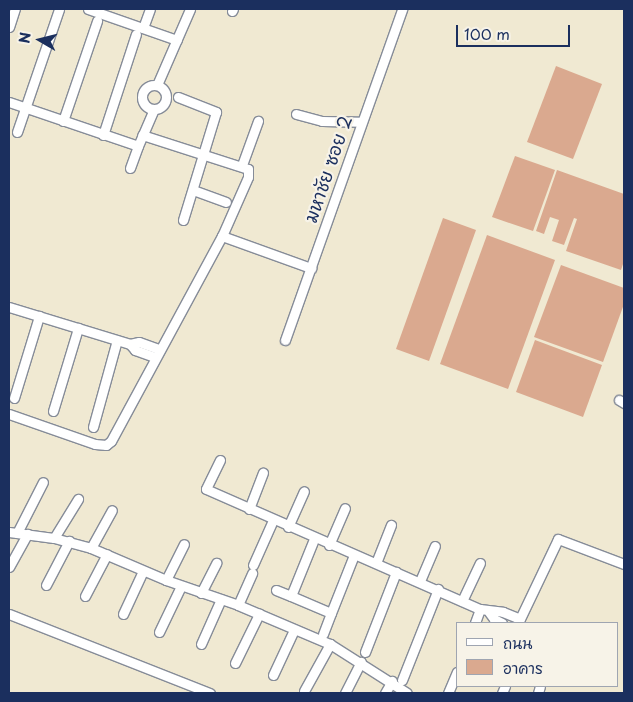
<!DOCTYPE html>
<html>
<head>
<meta charset="utf-8">
<style>
  body { margin:0 }
  #map { position:relative; width:633px; height:702px; overflow:hidden; background:#f0e9d2; font-family:"Playpen Sans","Playpen Sans Thai",sans-serif }
  div>[style] { position:absolute }
  [style*='--x'] { left:calc(var(--x)*1px); top:calc(var(--y)*1px); width:calc(var(--w)*1px); rotate:calc(var(--a)*1deg) }
  .building>* { inset:0; background:#daa98f }
  .roads { filter:drop-shadow(1px 0 #868c98) drop-shadow(-1px 0 #868c98) drop-shadow(0 1px #868c98) drop-shadow(0 -1px #868c98) }
  .street>* { height:9px; margin:-4.5px; padding:0 4.5px; transform-origin:4.5px; border-radius:4.5px; background:#fff }
  .street>.ring { margin:-4.5px; padding:0; box-sizing:content-box; background:none; border:9px solid #fff; border-radius:50% }
  span { translate:-50% -50%; white-space:nowrap; text-align:center; line-height:1.15; -webkit-text-stroke:4.5px #f7f3e8; paint-order:stroke }
  .street-label { font-size:18px; color:#1b2f5e }
  .frame { position:absolute; inset:0; border:10px solid #1b2f5e; pointer-events:none }
  .legend { position:absolute; left:456px; top:622px; width:162px; height:65px; box-sizing:border-box; background:#f7f3e8; border:1px solid #9fa5b1; margin:0; padding:6px 9px; list-style:none; font-size:15px; color:#1b2f5e }
  .legend li { display:flex; align-items:center; gap:10px; height:25px }
  .legend b { width:25px; border:1px solid #9fa5b1 }
  .north { position:absolute; left:15px; top:15px; width:50px; height:50px; -webkit-text-stroke:4px #f7f3e8; paint-order:stroke; rotate:278deg; font-size:14px; font-weight:700; line-height:20px; text-align:center; color:#1b2f5e }
  .north::after { content:''; display:block; margin:auto; width:18px; height:22px; background:#1b2f5e; clip-path:polygon(50% 0,100% 100%,50% 72%,0 100%) }
  .scale { position:absolute; left:456px; top:25px; width:114px; height:22px; box-sizing:border-box; border:2px solid #1b2f5e; border-top:0; padding-left:6px; font-size:15px; line-height:18px; white-space:nowrap; color:#1b2f5e; -webkit-text-stroke:4px #f7f3e8; paint-order:stroke }
</style>
</head>
<body>
<div id="map">
  <div class="building">
    <i style="clip-path:polygon(556px 66px,602px 84px,573px 159px,527px 142px)"></i>
    <i style="clip-path:polygon(515px 156px,555px 170px,533px 231px,492px 217px)"></i>
    <i style="clip-path:polygon(557px 170px,624px 194px,624px 261px,621px 270px,566px 251px,577px 219px,574px 218px,564px 245px,552px 241px,559px 220px,550px 217px,544px 234px,536px 231px)"></i>
    <i style="clip-path:polygon(443px 218px,476px 230px,429px 361px,396px 349px)"></i>
    <i style="clip-path:polygon(487px 235px,555px 260px,508px 389px,440px 364px)"></i>
    <i style="clip-path:polygon(561px 265px,624px 288px,624px 304px,603px 362px,534px 337px)"></i>
    <i style="clip-path:polygon(535px 340px,602px 365px,583px 417px,516px 392px)"></i>
  </div>
  <div class="roads">
    <div class="street">
      <i style="--x:88;--y:9;--w:94;--a:19.2"></i>
      <i style="--x:232;--y:11;--w:2;--a:-63"></i>
      <i style="--x:9;--y:27;--w:19;--a:-72"></i>
      <i style="--x:143;--y:28;--w:20;--a:-70"></i>
      <i style="--x:157;--y:85;--w:83;--a:-66.5"></i>
      <i class="ring" style="left:142px;top:85px;width:15px;height:15px"></i>
      <i style="--x:178;--y:97;--w:41;--a:21.5"></i>
      <i style="--x:216;--y:112;--w:113;--a:107"></i>
      <i style="--x:9;--y:102;--w:136;--a:18.8"></i>
      <i style="--x:138;--y:146;--w:40;--a:-66.6"></i>
      <i style="--x:296;--y:114;--w:27;--a:15"></i>
      <i style="--x:322;--y:121;--w:39;--a:1"></i>
      <i style="--x:63;--y:121;--w:106;--a:-71.2"></i>
      <i style="--x:17;--y:132;--w:130;--a:-71.1"></i>
      <i style="--x:103;--y:135;--w:106;--a:-71.9"></i>
      <i style="--x:242;--y:165;--w:47;--a:-70"></i>
      <i style="--x:130;--y:168;--w:23;--a:-70"></i>
      <i style="--x:193;--y:190;--w:35;--a:20"></i>
      <i style="--x:222;--y:236;--w:95;--a:19.8"></i>
      <i style="--x:9;--y:307;--w:127;--a:17"></i>
      <i style="--x:130;--y:344;--w:9;--a:-13"></i>
      <i style="--x:139;--y:342;--w:20;--a:20"></i>
      <i style="--x:285;--y:340;--w:351;--a:-70.5"></i>
      <i style="--x:130;--y:344;--w:8;--a:50"></i>
      <i style="--x:135;--y:350;--w:20;--a:20"></i>
      <i style="--x:14;--y:398;--w:86;--a:-73"></i>
      <i style="--x:619;--y:400;--w:6;--a:31"></i>
      <i style="--x:53;--y:411;--w:87;--a:-73.2"></i>
      <i style="--x:9;--y:414;--w:91;--a:19.2"></i>
      <i style="--x:95;--y:444;--w:11;--a:5"></i>
      <i style="--x:106;--y:445;--w:6;--a:-39"></i>
      <i style="--x:111;--y:441;--w:233;--a:-61.6"></i>
      <i style="--x:222;--y:236;--w:64;--a:-66.2"></i>
      <i style="--x:248;--y:177;--w:8;--a:-90"></i>
      <i style="--x:248;--y:169;--w:111;--a:-162.2"></i>
      <i style="--x:93;--y:427;--w:90;--a:-74.6"></i>
      <i style="--x:220;--y:460;--w:32;--a:116"></i>
      <i style="--x:206;--y:489;--w:299;--a:23.7"></i>
      <i style="--x:480;--y:609;--w:15;--a:110"></i>
      <i style="--x:249;--y:509;--w:39;--a:-69"></i>
      <i style="--x:288;--y:527;--w:39;--a:-66"></i>
      <i style="--x:9;--y:532;--w:45;--a:7.6"></i>
      <i style="--x:54;--y:538;--w:38;--a:15"></i>
      <i style="--x:91;--y:548;--w:82;--a:23.1"></i>
      <i style="--x:166;--y:580;--w:76;--a:19.1"></i>
      <i style="--x:238;--y:605;--w:100;--a:23"></i>
      <i style="--x:330;--y:644;--w:91;--a:32.5"></i>
      <i style="--x:17;--y:533;--w:57;--a:-63"></i>
      <i style="--x:54;--y:538;--w:46;--a:-58.4"></i>
      <i style="--x:314;--y:539;--w:61;--a:112"></i>
      <i style="--x:291;--y:596;--w:43;--a:23"></i>
      <i style="--x:331;--y:613;--w:62;--a:-68.4"></i>
      <i style="--x:329;--y:545;--w:40;--a:-66.6"></i>
      <i style="--x:91;--y:548;--w:43;--a:-61.1"></i>
      <i style="--x:376;--y:563;--w:41;--a:-68.5"></i>
      <i style="--x:253;--y:565;--w:49;--a:-66"></i>
      <i style="--x:9;--y:567;--w:38;--a:-61"></i>
      <i style="--x:166;--y:580;--w:40;--a:-63.4"></i>
      <i style="--x:420;--y:581;--w:38;--a:-67"></i>
      <i style="--x:46;--y:585;--w:50;--a:-62.4"></i>
      <i style="--x:276;--y:590;--w:16;--a:22"></i>
      <i style="--x:201;--y:593;--w:34;--a:-63"></i>
      <i style="--x:85;--y:596;--w:47;--a:-62.4"></i>
      <i style="--x:462;--y:601;--w:42;--a:-64.7"></i>
      <i style="--x:238;--y:605;--w:35;--a:-66"></i>
      <i style="--x:480;--y:609;--w:23;--a:7"></i>
      <i style="--x:503;--y:612;--w:18;--a:22"></i>
      <i style="--x:489;--y:612;--w:9;--a:54"></i>
      <i style="--x:494;--y:619;--w:9;--a:27"></i>
      <i style="--x:9;--y:614;--w:216;--a:21.5"></i>
      <i style="--x:123;--y:614;--w:47;--a:-65.1"></i>
      <i style="--x:518;--y:623;--w:93;--a:-64.5"></i>
      <i style="--x:558;--y:539;--w:71;--a:20.7"></i>
      <i style="--x:159;--y:632;--w:51;--a:-64.4"></i>
      <i style="--x:323;--y:634;--w:22;--a:-69"></i>
      <i style="--x:201;--y:644;--w:49;--a:-66"></i>
      <i style="--x:365;--y:652;--w:86;--a:-68.8"></i>
      <i style="--x:235;--y:663;--w:55;--a:-63.9"></i>
      <i style="--x:273;--y:675;--w:50;--a:-65"></i>
      <i style="--x:402;--y:680;--w:98;--a:-68.4"></i>
      <i style="--x:304;--y:691;--w:54;--a:-61"></i>
      <i style="--x:345;--y:693;--w:35;--a:-63"></i>
      <i style="--x:385;--y:693;--w:14;--a:-60"></i>
      <i style="--x:448;--y:693;--w:23;--a:-67"></i>
      <i style="--x:502;--y:693;--w:8;--a:-67"></i>
      <i style="--x:538;--y:693;--w:7;--a:-74"></i>
    </div>
  </div>
  <div class="street-label">
    <span style="left:328px;top:169px;rotate:-71deg">มหาชัย ซอย 2</span>
  </div>
  <div class="frame"></div>
  <ul class="legend">
  <li><b style="height:6px;background:#fff"></b>ถนน</li>
  <li><b style="height:14px;background:#daa98f"></b>อาคาร</li>
  </ul>
  <div class="north">N</div>
  <div class="scale">100 m</div>
</div>
</body>
</html>
